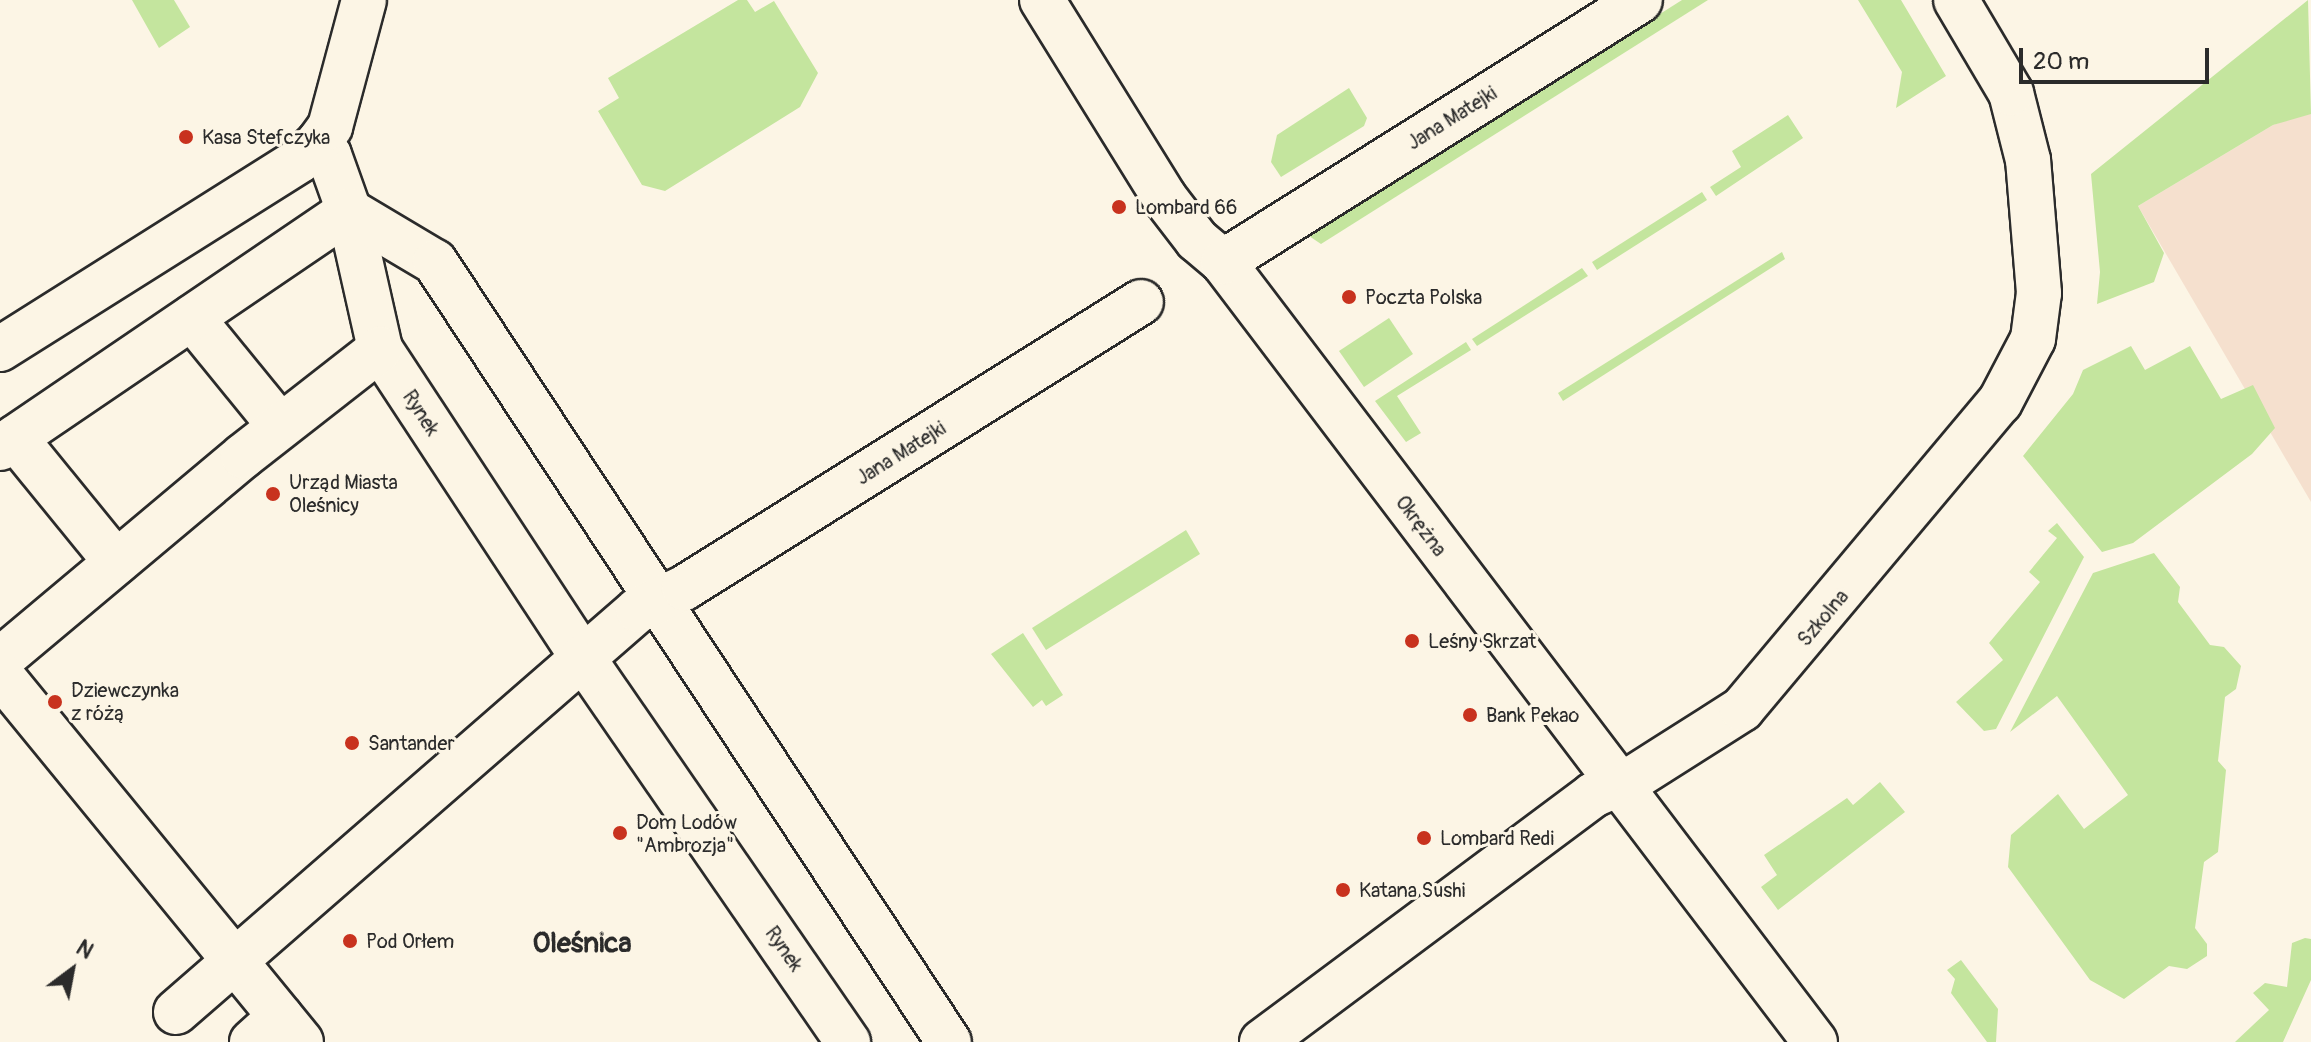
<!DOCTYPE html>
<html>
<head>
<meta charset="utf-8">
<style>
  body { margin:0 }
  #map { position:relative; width:2311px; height:1042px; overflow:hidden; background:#fcf5e5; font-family:Pangolin,sans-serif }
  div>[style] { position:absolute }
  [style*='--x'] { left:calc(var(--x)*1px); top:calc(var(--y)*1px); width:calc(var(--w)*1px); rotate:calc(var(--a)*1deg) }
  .built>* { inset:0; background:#f5e0ce }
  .green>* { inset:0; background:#c4e59e }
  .roads { filter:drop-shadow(2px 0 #2b2b2b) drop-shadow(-2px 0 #2b2b2b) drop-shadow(0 2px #2b2b2b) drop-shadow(0 -2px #2b2b2b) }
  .pedestrian>* { height:44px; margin:-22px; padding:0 22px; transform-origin:22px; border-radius:22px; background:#fcf5e5 }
  .minor>* { height:44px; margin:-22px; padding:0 22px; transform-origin:22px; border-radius:22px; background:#fcf5e5 }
  .dots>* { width:22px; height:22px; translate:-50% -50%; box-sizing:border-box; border:4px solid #fcf5e5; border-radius:50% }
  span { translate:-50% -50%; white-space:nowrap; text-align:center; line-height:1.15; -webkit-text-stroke:6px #fcf5e5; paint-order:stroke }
  .street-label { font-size:20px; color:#2b2b2b }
  .poi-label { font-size:20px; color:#2b2b2b }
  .left { translate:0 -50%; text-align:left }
  .district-label { font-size:28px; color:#2b2b2b; font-weight:700 }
  .north { position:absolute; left:32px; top:930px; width:80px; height:80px; -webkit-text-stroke:6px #fcf5e5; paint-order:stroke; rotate:32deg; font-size:22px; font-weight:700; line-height:32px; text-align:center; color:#2b2b2b }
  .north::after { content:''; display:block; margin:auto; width:28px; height:36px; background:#2b2b2b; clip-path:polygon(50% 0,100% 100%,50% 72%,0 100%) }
  .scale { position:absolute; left:2019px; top:48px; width:190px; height:36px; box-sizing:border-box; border:4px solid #2b2b2b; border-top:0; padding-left:10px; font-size:24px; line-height:28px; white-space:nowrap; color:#2b2b2b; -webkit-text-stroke:6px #fcf5e5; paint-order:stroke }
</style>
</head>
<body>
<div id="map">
  <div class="built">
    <i style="clip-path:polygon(2311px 112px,2311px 502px,2138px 206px,2273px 125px)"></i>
  </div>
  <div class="green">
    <i style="clip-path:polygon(132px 0,174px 0,190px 27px,159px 48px)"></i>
    <i style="clip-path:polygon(738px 0,747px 0,755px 12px,774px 1px,818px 73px,800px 107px,665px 191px,642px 185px,598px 111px,619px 98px,608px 78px)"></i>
    <i style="clip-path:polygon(1682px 0,1708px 0,1321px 244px,1309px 236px)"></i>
    <i style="clip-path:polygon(1858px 0,1901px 0,1946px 76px,1896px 108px,1902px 72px)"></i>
    <i style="clip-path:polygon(2308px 0,2311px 114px,2273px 125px,2138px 206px,2164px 253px,2154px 282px,2097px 304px,2100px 272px,2091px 174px)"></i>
    <i style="clip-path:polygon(1349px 88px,1367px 118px,1364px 126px,1281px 177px,1271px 162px,1277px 135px)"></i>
    <i style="clip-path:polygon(1788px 115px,1803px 138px,1716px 196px,1710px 187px,1741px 167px,1732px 151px)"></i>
    <i style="clip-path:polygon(1702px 192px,1707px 200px,1597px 270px,1592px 262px)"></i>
    <i style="clip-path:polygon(1782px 252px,1785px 259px,1563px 401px,1558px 393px)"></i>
    <i style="clip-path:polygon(1582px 268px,1588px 276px,1477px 346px,1472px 339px)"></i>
    <i style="clip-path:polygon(1389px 318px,1413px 354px,1364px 387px,1339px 351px)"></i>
    <i style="clip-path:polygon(1466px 342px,1471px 350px,1397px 396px,1421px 433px,1406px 442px,1375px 401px)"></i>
    <i style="clip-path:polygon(2131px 346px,2145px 370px,2190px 346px,2221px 399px,2253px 385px,2275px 428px,2252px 454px,2133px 543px,2102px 552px,2023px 456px,2073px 394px,2083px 370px)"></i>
    <i style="clip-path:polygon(2057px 523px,2084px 557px,1996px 729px,1984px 731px,1956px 702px,2003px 660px,1989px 643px,2040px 582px,2029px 572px,2057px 538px,2048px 531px)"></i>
    <i style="clip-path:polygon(1186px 530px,1200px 554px,1046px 650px,1032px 628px)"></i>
    <i style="clip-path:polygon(2154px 553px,2180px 587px,2178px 602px,2210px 645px,2224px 647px,2241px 666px,2236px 689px,2225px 697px,2218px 761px,2226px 770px,2218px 852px,2204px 862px,2195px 928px,2207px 944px,2207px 956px,2187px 969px,2169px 966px,2124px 999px,2090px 980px,2008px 867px,2011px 835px,2058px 794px,2084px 829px,2128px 795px,2057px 696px,2010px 732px,2093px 573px)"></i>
    <i style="clip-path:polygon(1023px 633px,1063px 695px,1046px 706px,1042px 700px,1033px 707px,991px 654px)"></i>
    <i style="clip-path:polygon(1880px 782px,1905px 812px,1778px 910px,1761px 887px,1777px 875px,1764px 855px,1847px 798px,1853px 805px)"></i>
    <i style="clip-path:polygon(2305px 938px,2311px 939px,2311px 980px,2283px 1042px,2235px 1042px,2269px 1010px,2253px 993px,2265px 983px,2287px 987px,2292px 943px)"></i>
    <i style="clip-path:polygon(1961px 960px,1998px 1009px,1996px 1042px,1987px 1042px,1951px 993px,1955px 979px,1947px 970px)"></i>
  </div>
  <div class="roads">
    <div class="pedestrian">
      <i style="--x:319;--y:142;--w:16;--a:52"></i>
      <i style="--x:329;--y:155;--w:59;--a:70.3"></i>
      <i style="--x:349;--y:211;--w:141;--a:77.3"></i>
      <i style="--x:380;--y:349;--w:370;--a:56.7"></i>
      <i style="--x:583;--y:658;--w:467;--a:55.4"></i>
      <i style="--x:192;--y:318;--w:139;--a:50.8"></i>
      <i style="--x:15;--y:438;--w:160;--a:50.8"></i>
      <i style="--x:0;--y:448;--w:422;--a:-34.2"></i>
      <i style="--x:349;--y:211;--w:100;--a:30.7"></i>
      <i style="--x:435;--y:262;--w:934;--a:56.62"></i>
      <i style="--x:0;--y:660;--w:317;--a:-40"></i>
      <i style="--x:243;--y:456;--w:174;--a:-38"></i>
      <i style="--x:0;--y:674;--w:475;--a:50.7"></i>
      <i style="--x:176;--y:1012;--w:612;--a:-41.03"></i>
      <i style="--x:638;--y:610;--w:51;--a:-25.6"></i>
      <i style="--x:684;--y:588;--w:539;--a:-32.04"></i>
    </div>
    <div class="minor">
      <i style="--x:1042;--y:0;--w:232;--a:58.2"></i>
      <i style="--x:1164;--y:197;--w:54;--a:52.5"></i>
      <i style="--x:1197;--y:240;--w:34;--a:40"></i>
      <i style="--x:1223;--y:262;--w:979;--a:52.8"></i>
      <i style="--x:1223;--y:262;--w:492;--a:-32.1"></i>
      <i style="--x:0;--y:349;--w:355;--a:-32.2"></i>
      <i style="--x:300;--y:160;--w:26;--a:-43"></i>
      <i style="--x:319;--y:142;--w:19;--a:-54"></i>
      <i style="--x:330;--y:127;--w:131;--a:-75"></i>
      <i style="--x:252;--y:1042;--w:38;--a:-42"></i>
      <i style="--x:1262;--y:1042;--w:413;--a:-36.7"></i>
      <i style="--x:1593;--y:795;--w:46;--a:-23.2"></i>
      <i style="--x:1635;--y:777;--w:127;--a:-32.4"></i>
      <i style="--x:1742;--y:709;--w:401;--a:-50"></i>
      <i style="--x:2000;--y:402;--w:71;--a:-62.4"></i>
      <i style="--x:2033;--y:339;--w:46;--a:-82.6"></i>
      <i style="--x:2039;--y:293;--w:133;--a:-94.7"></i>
      <i style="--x:2028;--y:160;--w:69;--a:-104.2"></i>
      <i style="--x:2011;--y:93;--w:108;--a:-120.6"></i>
    </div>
  </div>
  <div class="dots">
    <i style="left:186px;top:137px;background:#c8321e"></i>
    <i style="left:1119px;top:207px;background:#c8321e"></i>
    <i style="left:1349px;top:297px;background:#c8321e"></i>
    <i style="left:273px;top:494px;background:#c8321e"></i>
    <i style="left:1412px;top:641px;background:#c8321e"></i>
    <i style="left:55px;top:702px;background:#c8321e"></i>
    <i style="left:1470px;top:715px;background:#c8321e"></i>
    <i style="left:352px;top:743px;background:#c8321e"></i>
    <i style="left:620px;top:833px;background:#c8321e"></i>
    <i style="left:1424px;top:838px;background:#c8321e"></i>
    <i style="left:1343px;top:890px;background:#c8321e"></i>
    <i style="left:350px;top:941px;background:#c8321e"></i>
  </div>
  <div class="street-label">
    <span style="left:1452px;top:118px;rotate:-32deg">Jana Matejki</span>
    <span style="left:421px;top:413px;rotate:57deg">Rynek</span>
    <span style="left:901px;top:453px;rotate:-32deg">Jana Matejki</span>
    <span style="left:1421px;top:526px;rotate:53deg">Okrężna</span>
    <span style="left:1823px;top:618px;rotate:-50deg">Szkolna</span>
    <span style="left:784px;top:949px;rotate:55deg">Rynek</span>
  </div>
  <div class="poi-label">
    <span class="left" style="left:202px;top:137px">Kasa Stefczyka</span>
    <span class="left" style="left:1135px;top:207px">Lombard 66</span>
    <span class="left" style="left:1365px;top:297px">Poczta Polska</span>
    <span class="left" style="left:289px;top:494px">Urząd Miasta<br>Oleśnicy</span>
    <span class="left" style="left:1428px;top:641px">Leśny Skrzat</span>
    <span class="left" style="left:71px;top:702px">Dziewczynka<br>z różą</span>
    <span class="left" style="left:1486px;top:715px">Bank Pekao</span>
    <span class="left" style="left:368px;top:743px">Santander</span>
    <span class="left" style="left:636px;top:834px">Dom Lodów<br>"Ambrozja"</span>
    <span class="left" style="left:1440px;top:838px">Lombard Redi</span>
    <span class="left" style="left:1359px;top:890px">Katana Sushi</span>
    <span class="left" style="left:366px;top:941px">Pod Orłem</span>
  </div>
  <div class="district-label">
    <span style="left:582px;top:944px">Oleśnica</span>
  </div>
  <div class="north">N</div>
  <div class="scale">20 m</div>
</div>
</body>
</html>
